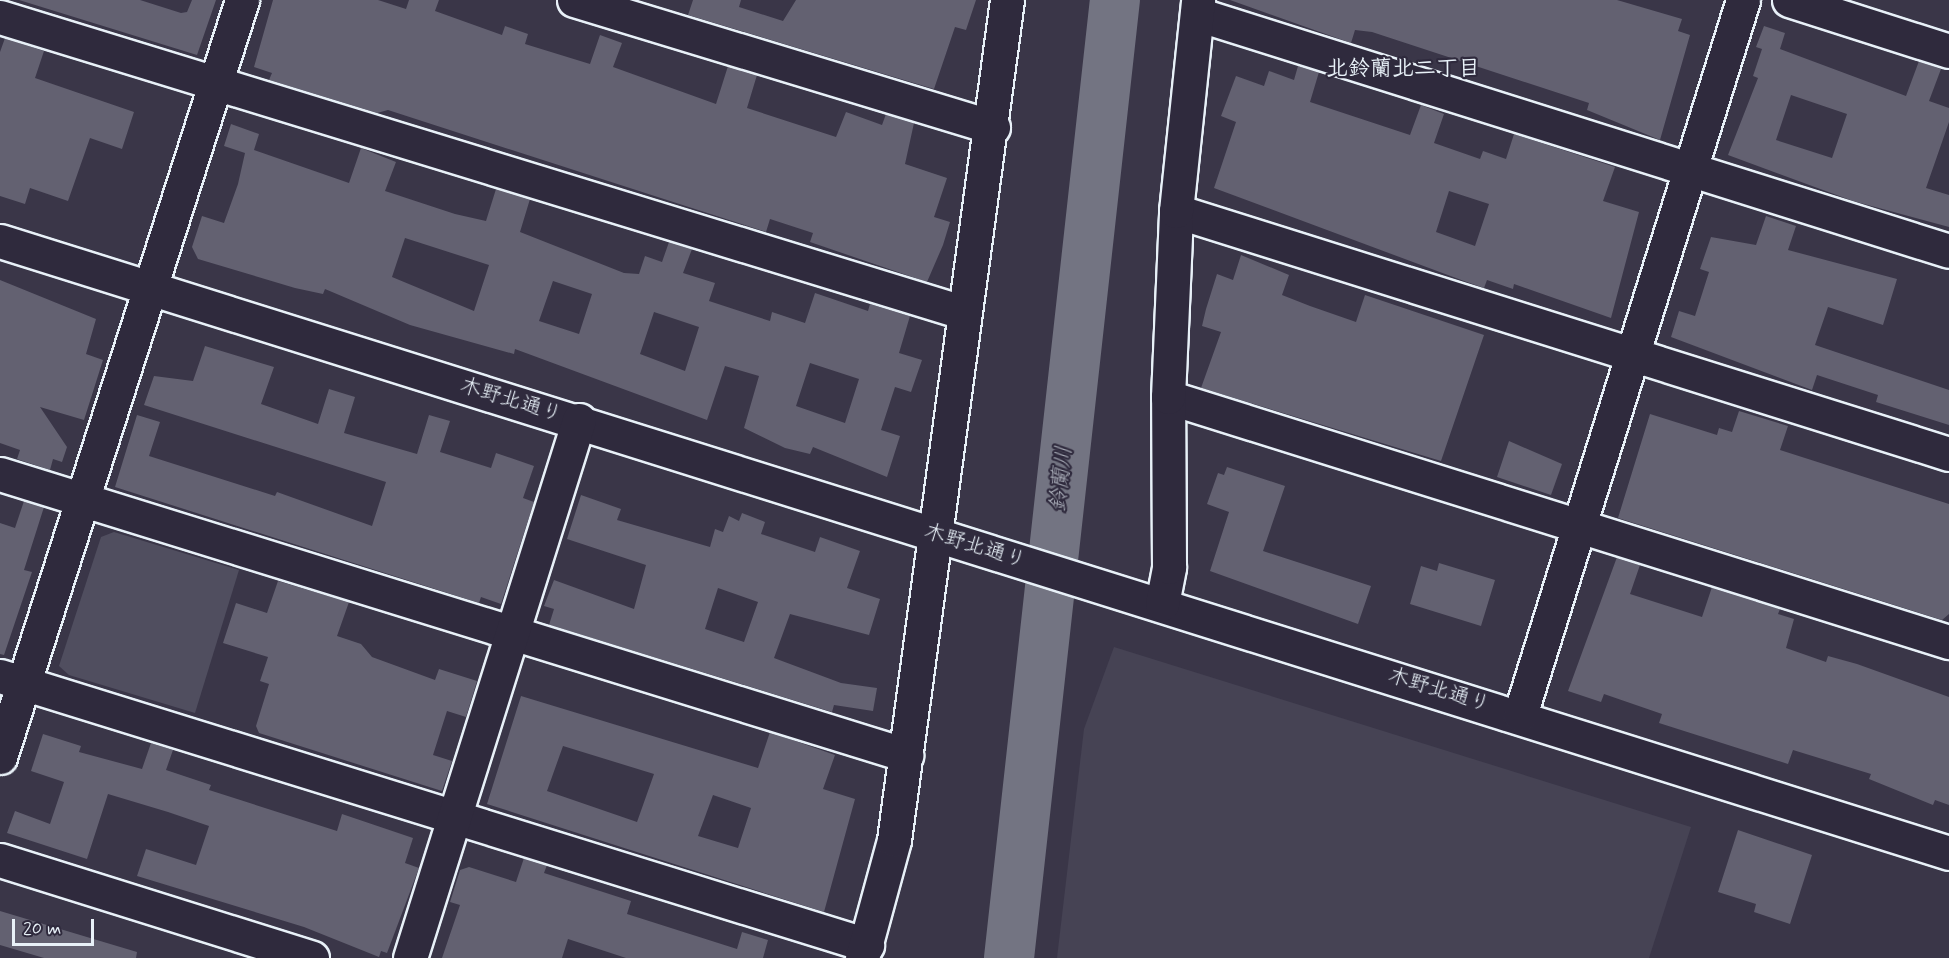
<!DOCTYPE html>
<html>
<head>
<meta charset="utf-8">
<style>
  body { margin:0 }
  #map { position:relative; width:1949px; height:958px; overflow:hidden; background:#3a3648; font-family:Mynerve,"Klee One",sans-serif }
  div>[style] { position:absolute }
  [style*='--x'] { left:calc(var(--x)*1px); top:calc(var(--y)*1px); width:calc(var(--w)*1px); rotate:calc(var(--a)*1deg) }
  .built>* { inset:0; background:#464354 }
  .green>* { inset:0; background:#504e5f }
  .river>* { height:50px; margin:-25px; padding:0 25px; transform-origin:25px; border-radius:25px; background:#737482 }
  .building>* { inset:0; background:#636171 }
  .roads { filter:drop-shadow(2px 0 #e8f1f8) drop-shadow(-2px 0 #e8f1f8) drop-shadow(0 2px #e8f1f8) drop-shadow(0 -2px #e8f1f8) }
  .minor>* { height:33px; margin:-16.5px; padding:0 16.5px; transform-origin:16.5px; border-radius:16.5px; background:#2f2a3d }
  span { translate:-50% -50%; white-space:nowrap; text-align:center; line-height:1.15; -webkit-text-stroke:4.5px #2f2a3d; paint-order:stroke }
  .street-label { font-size:21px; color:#e8f1f8 }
  .neighbourhood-label { font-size:22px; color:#e8f1f8; font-weight:700 }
  .water-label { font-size:22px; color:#aeb2bd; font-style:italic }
  .scale { position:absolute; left:12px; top:919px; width:82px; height:27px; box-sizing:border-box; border:3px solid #e8f1f8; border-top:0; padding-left:8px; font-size:18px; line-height:21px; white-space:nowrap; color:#e8f1f8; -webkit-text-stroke:4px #2f2a3d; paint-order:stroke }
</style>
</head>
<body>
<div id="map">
  <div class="built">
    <i style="clip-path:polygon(1114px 647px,1691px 827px,1649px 958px,1057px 958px,1084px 729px)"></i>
  </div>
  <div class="green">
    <i style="clip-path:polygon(114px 532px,239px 570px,195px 713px,69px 675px,59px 666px,101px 537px)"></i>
  </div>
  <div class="river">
    <i style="--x:1009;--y:958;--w:964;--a:-83.69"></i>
  </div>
  <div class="building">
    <i style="clip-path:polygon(19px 0,140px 0,181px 13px,187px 12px,192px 0,216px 0,197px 55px)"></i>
    <i style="clip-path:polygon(273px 0,378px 0,406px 9px,409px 0,439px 0,435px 11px,502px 35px,505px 26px,528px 34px,525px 44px,590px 64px,600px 35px,622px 43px,613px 67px,716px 104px,728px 66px,757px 75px,747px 108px,836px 137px,846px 112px,882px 125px,886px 114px,914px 123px,905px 164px,947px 178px,934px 217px,950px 222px,943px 245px,927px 282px,810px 242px,813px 233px,770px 219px,766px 232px,388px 110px,377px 113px,269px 80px,272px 73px,254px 67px)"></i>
    <i style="clip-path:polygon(693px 0,741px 0,739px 7px,783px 21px,796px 0,976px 0,966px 30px,955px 27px,934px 89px,688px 15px)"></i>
    <i style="clip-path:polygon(1230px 0,1617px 0,1682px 19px,1678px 31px,1690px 35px,1660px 140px,1587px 110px,1589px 103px,1372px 32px,1355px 30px,1351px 43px)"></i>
    <i style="clip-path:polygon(evenodd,1764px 26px,1785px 33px,1780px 49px,1906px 96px,1919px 61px,1941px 69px,1929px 101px,1949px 108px,1949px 122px,1926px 188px,1949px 195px,1949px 227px,1853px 201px,1728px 155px,1758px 78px,1753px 76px,1762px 49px,1756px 47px,1764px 26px,1791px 95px,1847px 114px,1832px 158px,1776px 140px,1791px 95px)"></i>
    <i style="clip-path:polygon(5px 38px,44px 51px,35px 78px,134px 112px,122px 149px,90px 138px,68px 201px,30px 188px,25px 204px,0 196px,0 52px)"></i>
    <i style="clip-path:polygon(evenodd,1298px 66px,1319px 72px,1310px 102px,1410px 135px,1421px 105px,1444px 114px,1434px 143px,1480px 159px,1483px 151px,1506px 159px,1514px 134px,1615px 167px,1603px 201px,1639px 212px,1611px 318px,1514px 284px,1513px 289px,1487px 280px,1484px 288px,1464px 281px,1214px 188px,1236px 122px,1221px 116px,1236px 76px,1264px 86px,1269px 71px,1294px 80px,1298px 66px,1449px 191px,1489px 204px,1475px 246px,1436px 232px,1449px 191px)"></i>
    <i style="clip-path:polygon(evenodd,231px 124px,259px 134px,254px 150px,349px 183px,361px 148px,396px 162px,385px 191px,455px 214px,486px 221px,496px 189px,530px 199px,520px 232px,624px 273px,639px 274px,645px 256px,662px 262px,669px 242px,692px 249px,683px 273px,715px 283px,709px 301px,770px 321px,772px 312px,805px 323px,815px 293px,868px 311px,870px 304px,910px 316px,899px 353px,922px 360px,911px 392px,895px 387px,881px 430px,900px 436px,887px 477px,813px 447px,810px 454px,785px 448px,744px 428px,759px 376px,725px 366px,707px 420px,515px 349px,514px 354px,410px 325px,325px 289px,323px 294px,295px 288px,198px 259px,192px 247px,202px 216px,224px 223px,238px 184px,245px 153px,224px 146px,231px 124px,405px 238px,489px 265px,474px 311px,392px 277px,405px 238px,231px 124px,553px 281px,592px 294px,579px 334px,539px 321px,553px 281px,231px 124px,654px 312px,699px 327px,685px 371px,640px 354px,654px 312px,231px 124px,810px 363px,859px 379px,845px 423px,796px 406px,810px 363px)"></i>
    <i style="clip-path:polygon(1766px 216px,1796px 226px,1788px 250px,1897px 279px,1883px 325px,1828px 307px,1815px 345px,1949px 390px,1949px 425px,1876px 402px,1878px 395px,1817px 375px,1812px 390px,1671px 337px,1679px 311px,1695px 316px,1709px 272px,1700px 269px,1711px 237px,1756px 245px)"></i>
    <i style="clip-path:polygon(1241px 255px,1289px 275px,1282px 295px,1310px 306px,1356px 322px,1365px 295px,1484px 335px,1441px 461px,1201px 388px,1221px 332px,1202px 326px,1206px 309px,1217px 274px,1233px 280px)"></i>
    <i style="clip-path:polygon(0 280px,96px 319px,86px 354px,103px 360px,84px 420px,40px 407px,67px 447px,62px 462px,53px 459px,50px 470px,17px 459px,20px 450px,0 443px)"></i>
    <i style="clip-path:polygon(205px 346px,274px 367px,261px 404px,318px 424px,329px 389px,355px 397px,344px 433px,417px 454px,429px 415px,450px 421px,440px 452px,491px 468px,496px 453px,534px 466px,523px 498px,534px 502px,501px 604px,481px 597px,479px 603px,115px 487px,137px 415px,160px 422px,149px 456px,275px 496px,277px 492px,372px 526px,386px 482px,144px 405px,154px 376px,193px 381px)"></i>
    <i style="clip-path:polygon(1739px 411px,1788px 426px,1780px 450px,1949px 504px,1949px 614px,1942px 620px,1618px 518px,1650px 414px,1717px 435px,1719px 428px,1732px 432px)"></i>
    <i style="clip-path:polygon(1509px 441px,1562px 464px,1551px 495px,1497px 477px)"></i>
    <i style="clip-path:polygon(1227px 467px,1285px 486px,1263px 551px,1371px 586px,1358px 624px,1210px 571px,1229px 512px,1207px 504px,1218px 473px,1224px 475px)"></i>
    <i style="clip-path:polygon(evenodd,581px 495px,621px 509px,617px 520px,710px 547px,715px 529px,723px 532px,729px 516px,739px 521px,742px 513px,765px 522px,761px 534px,815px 552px,820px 537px,860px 551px,847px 588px,880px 599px,869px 635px,790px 614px,774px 658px,841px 683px,877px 688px,873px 711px,834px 705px,832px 712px,549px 625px,554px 609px,544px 606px,554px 580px,634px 609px,646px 565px,567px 539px,581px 495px,718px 588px,758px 602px,744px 642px,705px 629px,718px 588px)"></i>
    <i style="clip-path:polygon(24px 501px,44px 507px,24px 570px,32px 572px,4px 655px,0 654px,0 523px,15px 528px)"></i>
    <i style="clip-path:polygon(1617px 557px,1640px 565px,1630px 594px,1702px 617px,1712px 587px,1780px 609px,1778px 614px,1794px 619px,1786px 648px,1826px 662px,1828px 656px,1857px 664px,1949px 697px,1949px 805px,1935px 800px,1933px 805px,1869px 779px,1871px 774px,1793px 750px,1788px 764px,1659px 723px,1662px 714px,1604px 694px,1601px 702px,1568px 691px)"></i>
    <i style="clip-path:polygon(1439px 563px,1495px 580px,1481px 626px,1410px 604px,1421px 566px,1437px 571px)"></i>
    <i style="clip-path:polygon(278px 581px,349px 602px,337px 636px,361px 644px,372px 657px,435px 680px,439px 669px,477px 681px,466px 717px,447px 711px,433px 755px,452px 761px,442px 791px,259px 733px,256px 726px,269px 684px,260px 681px,268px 657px,223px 643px,236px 603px,267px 613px)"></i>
    <i style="clip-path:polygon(evenodd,521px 696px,758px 768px,770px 732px,835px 755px,823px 789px,855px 799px,824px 912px,487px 804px,521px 696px,563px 746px,654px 774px,637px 822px,547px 791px,563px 746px,521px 696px,713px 795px,751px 808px,738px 848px,698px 836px,713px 795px)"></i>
    <i style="clip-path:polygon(43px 734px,81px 746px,79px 752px,142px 769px,151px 743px,173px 750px,166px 770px,211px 785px,209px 790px,337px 831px,342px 814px,413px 838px,405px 863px,419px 868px,387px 953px,381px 951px,379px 957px,304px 927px,137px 876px,146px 849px,196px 865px,209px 826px,168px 812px,108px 794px,87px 859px,7px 833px,15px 811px,50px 824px,64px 782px,31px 771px)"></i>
    <i style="clip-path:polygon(1738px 830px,1812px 855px,1790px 924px,1754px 912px,1756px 904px,1718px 892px)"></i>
    <i style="clip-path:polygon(524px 858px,547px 865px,544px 873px,631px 901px,627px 914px,737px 949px,742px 932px,768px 940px,763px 958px,626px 958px,568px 939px,562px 958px,442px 958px,460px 905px,450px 902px,460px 870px,469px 867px,516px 882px)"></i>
    <i style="clip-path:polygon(0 911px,137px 952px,136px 958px,44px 958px,0 945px)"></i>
  </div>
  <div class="roads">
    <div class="minor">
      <i style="--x:574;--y:0;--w:438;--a:16.9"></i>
      <i style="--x:1789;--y:0;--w:168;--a:17.7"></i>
      <i style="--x:1197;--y:14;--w:788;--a:17.49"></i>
      <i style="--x:0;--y:17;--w:1009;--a:17.05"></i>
      <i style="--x:1176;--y:211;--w:810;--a:17.45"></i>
      <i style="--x:0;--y:241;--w:2043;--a:17.43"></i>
      <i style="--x:1168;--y:397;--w:819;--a:17.42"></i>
      <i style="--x:0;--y:474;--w:949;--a:17.23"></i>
      <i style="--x:1162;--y:604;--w:38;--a:-79"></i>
      <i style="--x:1169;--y:567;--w:170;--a:-90.3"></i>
      <i style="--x:1168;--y:397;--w:186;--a:-87.5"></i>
      <i style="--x:1176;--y:211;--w:212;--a:-84"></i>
      <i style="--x:0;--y:676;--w:908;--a:17.24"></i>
      <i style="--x:1520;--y:715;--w:749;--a:-72.68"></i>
      <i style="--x:0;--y:757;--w:795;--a:-72.27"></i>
      <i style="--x:0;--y:860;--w:327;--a:17.4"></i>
      <i style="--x:410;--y:958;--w:564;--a:-72.56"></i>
      <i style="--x:862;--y:958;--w:122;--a:-74.8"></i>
      <i style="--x:894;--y:840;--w:848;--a:-82.34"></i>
    </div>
  </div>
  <div class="street-label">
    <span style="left:511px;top:400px;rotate:17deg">木野北通り</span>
    <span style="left:975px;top:546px;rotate:17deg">木野北通り</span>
    <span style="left:1439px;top:690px;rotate:17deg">木野北通り</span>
  </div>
  <div class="neighbourhood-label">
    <span style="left:1403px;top:70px">北鈴蘭北二丁目</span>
  </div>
  <div class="water-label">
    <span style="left:1062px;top:479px;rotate:-84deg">鈴蘭川</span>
  </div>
  <div class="scale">20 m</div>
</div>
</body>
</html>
